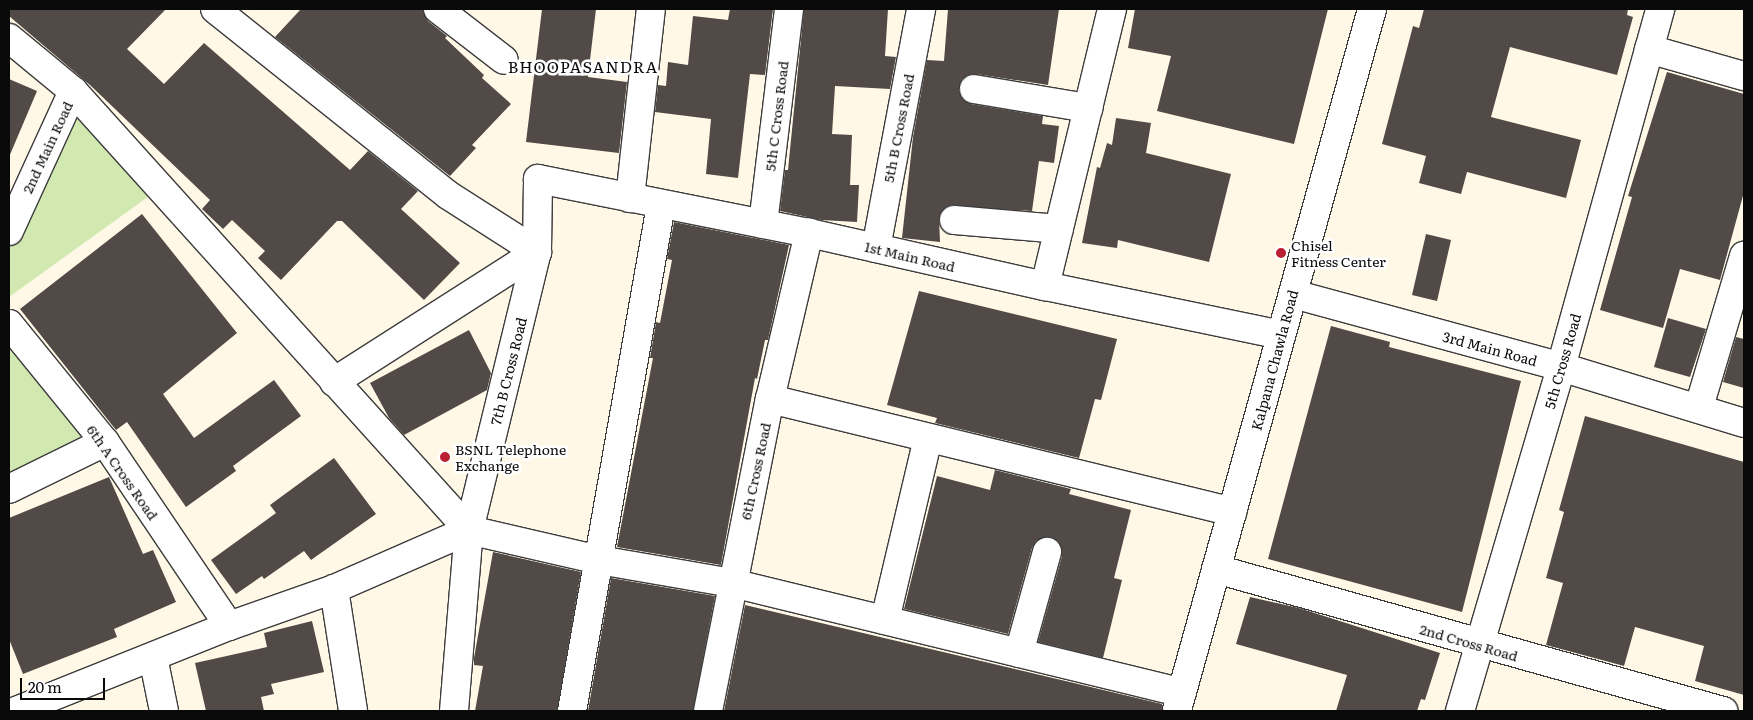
<!DOCTYPE html>
<html>
<head>
<meta charset="utf-8">
<style>
  body { margin:0 }
  #map { position:relative; width:1753px; height:720px; overflow:hidden; background:#fff8e6; font-family:Literata,serif }
  div>[style] { position:absolute }
  [style*='--x'] { left:calc(var(--x)*1px); top:calc(var(--y)*1px); width:calc(var(--w)*1px); rotate:calc(var(--a)*1deg) }
  .green>* { inset:0; background:#d1e9b0 }
  .building>* { inset:0; background:#524a46 }
  .roads { filter:drop-shadow(1px 0 #3c3c3c) drop-shadow(-1px 0 #3c3c3c) drop-shadow(0 1px #3c3c3c) drop-shadow(0 -1px #3c3c3c) }
  .minor>* { height:28px; margin:-14px; padding:0 14px; transform-origin:14px; border-radius:14px; background:#fff }
  .dots>* { width:14px; height:14px; translate:-50% -50%; box-sizing:border-box; border:2px solid #fff; border-radius:50% }
  span { translate:-50% -50%; white-space:nowrap; text-align:center; line-height:1.15; -webkit-text-stroke:5px #fff; paint-order:stroke }
  .street-label { font-size:14px; color:#090909 }
  .poi-label { font-size:14px; color:#090909 }
  .left { translate:0 -50%; text-align:left }
  .quarter-label { font-size:16px; color:#090909; letter-spacing:1px }
  .frame { position:absolute; inset:0; border:10px solid #090909; pointer-events:none }
  .scale { position:absolute; left:20px; top:678px; width:85px; height:22px; box-sizing:border-box; border:2px solid #090909; border-top:0; padding-left:6px; font-size:15px; line-height:18px; white-space:nowrap; color:#090909; -webkit-text-stroke:4px #fff; paint-order:stroke }
</style>
</head>
<body>
<div id="map">
  <div class="green">
    <i style="clip-path:polygon(74px 103px,152px 194px,9px 297px,9px 248px)"></i>
    <i style="clip-path:polygon(9px 347px,85px 438px,9px 475px)"></i>
  </div>
  <div class="building">
    <i style="clip-path:polygon(9px 9px,166px 9px,127px 49px,164px 84px,204px 43px,350px 170px,368px 151px,418px 191px,401px 209px,460px 263px,424px 300px,342px 221px,337px 221px,281px 280px,258px 258px,265px 251px,232px 220px,223px 229px,202px 209px,210px 200px,90px 85px,9px 16px)"></i>
    <i style="clip-path:polygon(301px 9px,423px 9px,428px 21px,447px 36px,445px 38px,484px 75px,482px 78px,511px 104px,472px 145px,476px 148px,450px 176px,275px 37px)"></i>
    <i style="clip-path:polygon(542px 9px,596px 9px,588px 77px,627px 82px,619px 153px,526px 142px)"></i>
    <i style="clip-path:polygon(730px 9px,773px 9px,765px 75px,750px 74px,738px 178px,706px 174px,711px 119px,655px 112px,658px 85px,666px 86px,668px 62px,688px 65px,693px 16px,728px 20px)"></i>
    <i style="clip-path:polygon(804px 9px,888px 9px,885px 56px,896px 57px,890px 89px,835px 86px,832px 134px,852px 135px,850px 185px,859px 185px,857px 222px,821px 220px,780px 211px,785px 170px,788px 170px)"></i>
    <i style="clip-path:polygon(948px 9px,1059px 9px,1048px 85px,976px 74px,962px 79px,959px 87px,960px 95px,971px 104px,1043px 116px,1042px 124px,1059px 126px,1054px 163px,1039px 161px,1032px 211px,948px 206px,939px 218px,940px 242px,902px 238px,913px 137px,927px 60px,944px 61px)"></i>
    <i style="clip-path:polygon(1135px 9px,1328px 9px,1294px 144px,1157px 111px,1171px 56px,1128px 48px)"></i>
    <i style="clip-path:polygon(1424px 9px,1628px 9px,1627px 15px,1633px 17px,1617px 75px,1510px 47px,1491px 117px,1581px 140px,1566px 198px,1467px 172px,1461px 194px,1419px 183px,1426px 156px,1382px 144px,1413px 26px,1419px 28px)"></i>
    <i style="clip-path:polygon(1667px 72px,1744px 94px,1744px 192px,1720px 280px,1680px 269px,1663px 328px,1600px 310px,1632px 197px,1628px 196px)"></i>
    <i style="clip-path:polygon(9px 79px,37px 91px,9px 157px)"></i>
    <i style="clip-path:polygon(1116px 118px,1151px 123px,1146px 153px,1231px 174px,1209px 262px,1118px 240px,1117px 248px,1082px 243px,1097px 167px,1100px 168px,1107px 143px,1112px 145px)"></i>
    <i style="clip-path:polygon(142px 214px,237px 333px,163px 394px,194px 438px,274px 380px,301px 416px,233px 466px,236px 471px,186px 507px,127px 422px,116px 430px,20px 309px)"></i>
    <i style="clip-path:polygon(674px 222px,789px 245px,768px 340px,765px 340px,757px 379px,755px 378px,721px 565px,617px 547px,653px 358px,650px 358px,656px 322px,660px 323px,672px 260px,667px 259px)"></i>
    <i style="clip-path:polygon(1426px 234px,1451px 240px,1437px 301px,1412px 295px)"></i>
    <i style="clip-path:polygon(919px 291px,1117px 339px,1101px 400px,1095px 399px,1079px 458px,935px 423px,937px 418px,887px 405px)"></i>
    <i style="clip-path:polygon(1668px 318px,1706px 329px,1690px 377px,1654px 367px)"></i>
    <i style="clip-path:polygon(1331px 326px,1390px 342px,1389px 347px,1521px 381px,1462px 612px,1268px 559px)"></i>
    <i style="clip-path:polygon(469px 330px,491px 373px,487px 390px,404px 435px,389px 418px,370px 383px)"></i>
    <i style="clip-path:polygon(1736px 337px,1744px 339px,1744px 388px,1723px 382px)"></i>
    <i style="clip-path:polygon(1585px 416px,1744px 462px,1744px 695px,1695px 681px,1704px 646px,1635px 627px,1624px 666px,1546px 645px,1563px 583px,1546px 578px,1564px 512px,1559px 510px)"></i>
    <i style="clip-path:polygon(334px 458px,376px 514px,311px 560px,304px 551px,264px 579px,262px 576px,236px 594px,211px 560px,276px 513px,270px 505px)"></i>
    <i style="clip-path:polygon(995px 470px,1071px 489px,1069px 494px,1131px 510px,1114px 578px,1122px 580px,1103px 658px,1038px 642px,1062px 556px,1058px 541px,1051px 537px,1036px 541px,1032px 548px,1008px 634px,904px 609px,937px 476px,990px 490px)"></i>
    <i style="clip-path:polygon(109px 477px,143px 554px,153px 550px,176px 602px,114px 629px,117px 637px,23px 674px,9px 639px,9px 518px)"></i>
    <i style="clip-path:polygon(493px 552px,581px 572px,557px 711px,475px 711px,483px 666px,474px 665px,474px 658px)"></i>
    <i style="clip-path:polygon(611px 578px,715px 596px,693px 711px,588px 711px)"></i>
    <i style="clip-path:polygon(1250px 597px,1299px 608px,1440px 653px,1425px 700px,1421px 699px,1417px 711px,1336px 711px,1347px 675px,1236px 644px)"></i>
    <i style="clip-path:polygon(745px 605px,1162px 704px,1162px 711px,724px 711px)"></i>
    <i style="clip-path:polygon(312px 621px,324px 672px,271px 684px,274px 694px,261px 697px,264px 711px,206px 711px,195px 663px,267px 647px,264px 633px)"></i>
  </div>
  <div class="roads">
    <div class="minor">
      <i style="--x:215;--y:9;--w:298;--a:38.6"></i>
      <i style="--x:448;--y:195;--w:106;--a:32.6"></i>
      <i style="--x:537;--y:252;--w:241;--a:147.4"></i>
      <i style="--x:438;--y:9;--w:83;--a:37.7"></i>
      <i style="--x:9;--y:38;--w:83;--a:39.6"></i>
      <i style="--x:73;--y:91;--w:591;--a:47.95"></i>
      <i style="--x:469;--y:530;--w:133;--a:13"></i>
      <i style="--x:599;--y:560;--w:135;--a:9.8"></i>
      <i style="--x:732;--y:583;--w:463;--a:13.7"></i>
      <i style="--x:1649;--y:49;--w:99;--a:15.9"></i>
      <i style="--x:974;--y:89;--w:116;--a:9.5"></i>
      <i style="--x:630;--y:198;--w:190;--a:-83.7"></i>
      <i style="--x:954;--y:220;--w:105;--a:4.9"></i>
      <i style="--x:763;--y:224;--w:217;--a:-83.1"></i>
      <i style="--x:9;--y:231;--w:154;--a:-65.4"></i>
      <i style="--x:876;--y:248;--w:243;--a:-79.3"></i>
      <i style="--x:1045;--y:286;--w:285;--a:-76.4"></i>
      <i style="--x:1293;--y:294;--w:278;--a:15.2"></i>
      <i style="--x:1561;--y:367;--w:191;--a:17"></i>
      <i style="--x:9;--y:324;--w:152;--a:50.9"></i>
      <i style="--x:105;--y:442;--w:222;--a:56"></i>
      <i style="--x:770;--y:399;--w:476;--a:13.7"></i>
      <i style="--x:1699;--y:407;--w:158;--a:-73.4"></i>
      <i style="--x:9;--y:489;--w:107;--a:-26.1"></i>
      <i style="--x:1216;--y:569;--w:527;--a:15.65"></i>
      <i style="--x:334;--y:589;--w:123;--a:81.1"></i>
      <i style="--x:885;--y:620;--w:187;--a:-76.7"></i>
      <i style="--x:1019;--y:653;--w:105;--a:-74.5"></i>
      <i style="--x:153;--y:657;--w:55;--a:78.5"></i>
      <i style="--x:1177;--y:710;--w:728;--a:-74.45"></i>
      <i style="--x:16;--y:711;--w:229;--a:-21.8"></i>
      <i style="--x:229;--y:626;--w:111;--a:-19.4"></i>
      <i style="--x:334;--y:589;--w:147;--a:-23.6"></i>
      <i style="--x:454;--y:711;--w:182;--a:-85.3"></i>
      <i style="--x:469;--y:530;--w:286;--a:-76.3"></i>
      <i style="--x:537;--y:252;--w:73;--a:-89.2"></i>
      <i style="--x:538;--y:179;--w:276;--a:11.3"></i>
      <i style="--x:809;--y:233;--w:242;--a:12.7"></i>
      <i style="--x:1045;--y:286;--w:241;--a:11.7"></i>
      <i style="--x:572;--y:711;--w:514;--a:-80.02"></i>
      <i style="--x:708;--y:711;--w:318;--a:-78.8"></i>
      <i style="--x:770;--y:399;--w:171;--a:-76.8"></i>
      <i style="--x:1460;--y:711;--w:359;--a:-73.6"></i>
      <i style="--x:1561;--y:367;--w:371;--a:-74.5"></i>
    </div>
  </div>
  <div class="dots">
    <i style="left:1281px;top:253px;background:#bb2032"></i>
    <i style="left:445px;top:457px;background:#bb2032"></i>
  </div>
  <div class="street-label">
    <span style="left:776px;top:116px;rotate:-83deg">5th C Cross Road</span>
    <span style="left:898px;top:128px;rotate:-79deg">5th B Cross Road</span>
    <span style="left:47px;top:147px;rotate:-65deg">2nd Main Road</span>
    <span style="left:910px;top:256px;rotate:13deg">1st Main Road</span>
    <span style="left:1490px;top:348px;rotate:15deg">3rd Main Road</span>
    <span style="left:1274px;top:360px;rotate:-75deg">Kalpana Chawla Road</span>
    <span style="left:1562px;top:361px;rotate:-74deg">5th Cross Road</span>
    <span style="left:508px;top:371px;rotate:-76deg">7th B Cross Road</span>
    <span style="left:755px;top:471px;rotate:-78deg">6th Cross Road</span>
    <span style="left:123px;top:472px;rotate:55deg">6th A Cross Road</span>
    <span style="left:1469px;top:642px;rotate:16deg">2nd Cross Road</span>
  </div>
  <div class="poi-label">
    <span class="left" style="left:1291px;top:253px">Chisel<br>Fitness Center</span>
    <span class="left" style="left:455px;top:457px">BSNL Telephone<br>Exchange</span>
  </div>
  <div class="quarter-label">
    <span style="left:583px;top:66px">BHOOPASANDRA</span>
  </div>
  <div class="frame"></div>
  <div class="scale">20 m</div>
</div>
</body>
</html>
